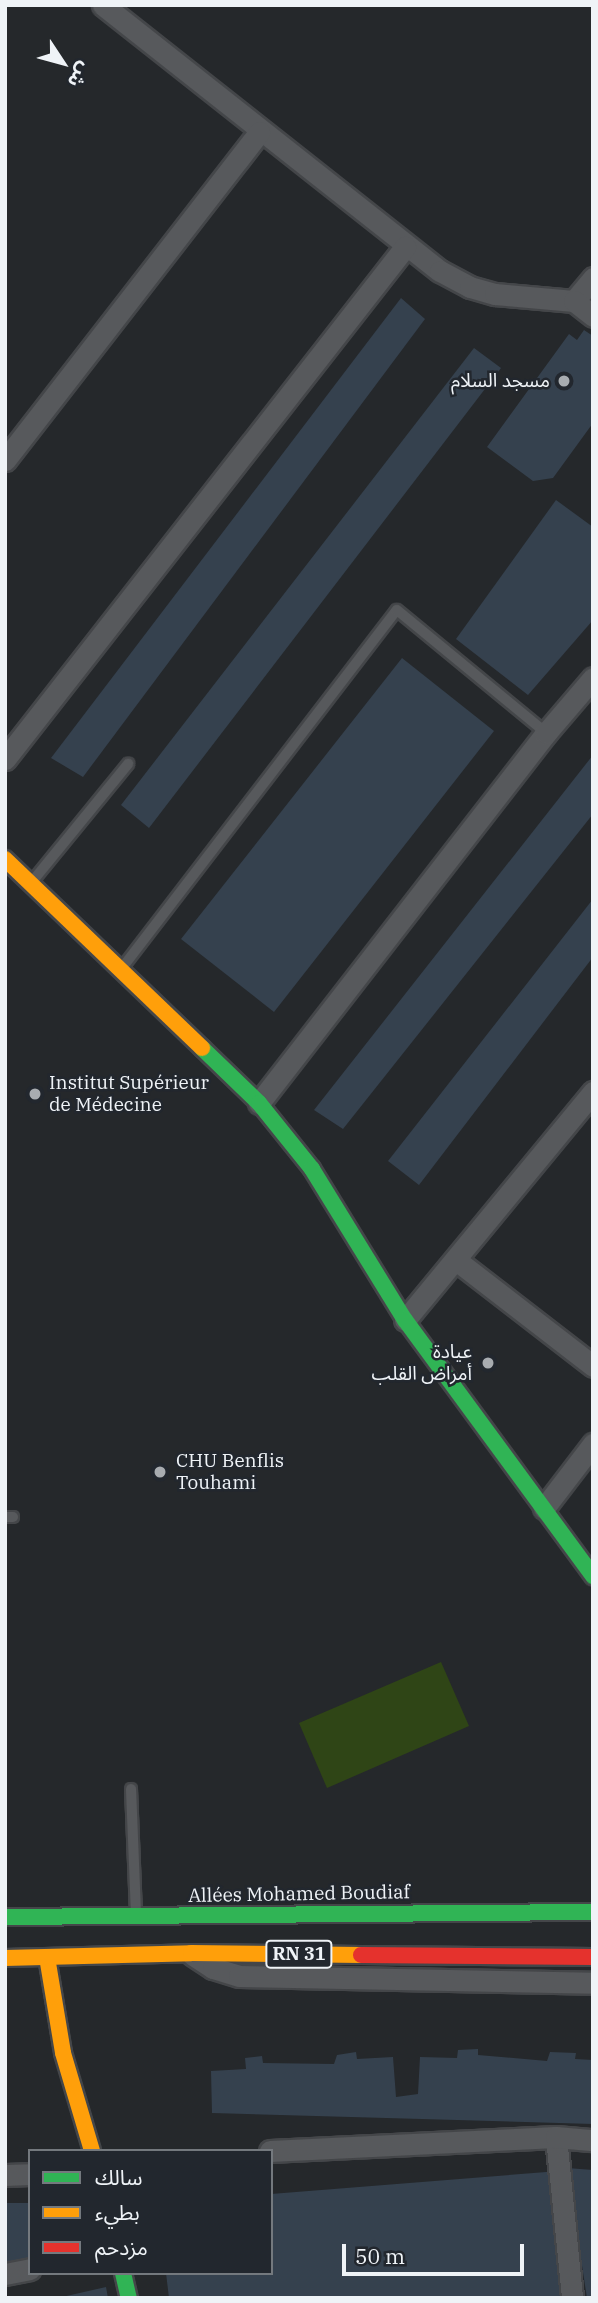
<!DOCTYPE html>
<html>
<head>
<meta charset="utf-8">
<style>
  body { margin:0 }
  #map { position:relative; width:598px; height:2303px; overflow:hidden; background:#25282b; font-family:"IBM Plex Serif","Noto Sans Arabic",serif }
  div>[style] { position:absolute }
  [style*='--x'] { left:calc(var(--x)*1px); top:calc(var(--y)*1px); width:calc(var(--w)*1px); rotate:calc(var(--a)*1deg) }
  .green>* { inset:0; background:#2f4516 }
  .building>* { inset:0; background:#35414e }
  .roads { filter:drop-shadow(2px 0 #444649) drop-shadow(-2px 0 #444649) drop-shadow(0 2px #444649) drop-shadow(0 -2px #444649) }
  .lane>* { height:10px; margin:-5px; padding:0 5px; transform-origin:5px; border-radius:5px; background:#57595c }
  .street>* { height:21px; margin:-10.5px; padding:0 10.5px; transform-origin:10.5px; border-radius:10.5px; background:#57595c }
  .fast>* { height:16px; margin:-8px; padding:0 8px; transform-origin:8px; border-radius:8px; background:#30b455 }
  .slow>* { height:16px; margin:-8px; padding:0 8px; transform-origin:8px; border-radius:8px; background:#ff9f0a }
  .jam>* { height:16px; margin:-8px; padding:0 8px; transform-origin:8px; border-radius:8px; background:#e5322d }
  .dots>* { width:19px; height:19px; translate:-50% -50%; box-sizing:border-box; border:4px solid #22272e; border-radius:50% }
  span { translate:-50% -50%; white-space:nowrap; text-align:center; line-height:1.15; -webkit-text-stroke:5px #22272e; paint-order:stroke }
  .shield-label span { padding:2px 5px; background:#22272e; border:2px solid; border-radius:5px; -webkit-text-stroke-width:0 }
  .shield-label { font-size:18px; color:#eff3f7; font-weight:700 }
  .poi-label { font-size:19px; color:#eff3f7 }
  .right { translate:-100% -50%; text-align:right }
  .left { translate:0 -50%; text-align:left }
  .street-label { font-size:19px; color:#eff3f7 }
  .frame { position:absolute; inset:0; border:7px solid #eff3f7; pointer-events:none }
  .legend { position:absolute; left:28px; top:2149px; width:245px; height:126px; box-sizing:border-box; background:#22272e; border:2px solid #74797e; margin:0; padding:9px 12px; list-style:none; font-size:21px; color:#eff3f7 }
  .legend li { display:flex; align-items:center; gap:14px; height:35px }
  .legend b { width:35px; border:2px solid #74797e }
  .north { position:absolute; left:28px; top:28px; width:70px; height:70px; -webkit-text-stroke:5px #22272e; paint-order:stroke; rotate:126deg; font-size:19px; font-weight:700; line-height:28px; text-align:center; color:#eff3f7 }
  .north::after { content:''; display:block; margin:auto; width:24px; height:32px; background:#eff3f7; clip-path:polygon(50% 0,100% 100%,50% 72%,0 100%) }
  .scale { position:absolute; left:342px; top:2244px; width:182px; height:32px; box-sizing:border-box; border:4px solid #eff3f7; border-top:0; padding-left:9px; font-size:21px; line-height:24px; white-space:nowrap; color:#eff3f7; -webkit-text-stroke:5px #22272e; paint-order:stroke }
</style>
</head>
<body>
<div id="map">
  <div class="green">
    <i style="clip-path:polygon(441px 1662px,469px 1726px,327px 1788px,299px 1723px)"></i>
  </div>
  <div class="building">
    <i style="clip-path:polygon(401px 298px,425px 319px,83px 777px,51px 758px)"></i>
    <i style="clip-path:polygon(584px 330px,593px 336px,593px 423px,553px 478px,533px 481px,487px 447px,569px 334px,577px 340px)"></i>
    <i style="clip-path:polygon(474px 348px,501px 368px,149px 828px,121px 805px)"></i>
    <i style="clip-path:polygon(556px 500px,593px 527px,593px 620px,528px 695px,456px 639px)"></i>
    <i style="clip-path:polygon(402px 658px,494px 731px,274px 1012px,181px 939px)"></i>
    <i style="clip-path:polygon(593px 755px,593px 814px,343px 1129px,314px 1110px)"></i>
    <i style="clip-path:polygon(593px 899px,593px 957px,419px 1185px,388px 1161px)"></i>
    <i style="clip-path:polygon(478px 2049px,478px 2055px,547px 2061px,550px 2052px,576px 2053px,575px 2059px,593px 2060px,593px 2124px,212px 2113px,211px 2071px,246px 2069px,245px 2058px,262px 2056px,263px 2063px,334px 2064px,337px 2055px,356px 2052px,357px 2059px,393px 2057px,396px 2097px,418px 2094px,420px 2057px,457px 2058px,458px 2050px)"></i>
    <i style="clip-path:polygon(567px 2168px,593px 2170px,593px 2298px,587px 2298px)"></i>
    <i style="clip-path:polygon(559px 2171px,571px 2298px,169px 2298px,166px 2273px,271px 2273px,271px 2194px)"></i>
    <i style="clip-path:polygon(5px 2203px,30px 2203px,30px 2269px,5px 2274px)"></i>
    <i style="clip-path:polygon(106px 2287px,108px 2298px,62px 2298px,62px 2297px)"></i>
  </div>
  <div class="roads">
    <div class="lane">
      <i style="--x:31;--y:883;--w:154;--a:-50.8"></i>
      <i style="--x:122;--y:968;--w:451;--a:-52.5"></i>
      <i style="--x:397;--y:610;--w:193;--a:39.5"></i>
      <i style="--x:5;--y:1517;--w:8;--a:0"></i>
      <i style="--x:131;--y:1789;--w:123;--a:87.7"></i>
    </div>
    <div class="street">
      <i style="--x:103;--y:5;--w:429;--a:38.3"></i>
      <i style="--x:440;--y:271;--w:34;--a:28"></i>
      <i style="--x:470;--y:287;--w:26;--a:16"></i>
      <i style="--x:495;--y:294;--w:79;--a:5.1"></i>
      <i style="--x:574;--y:301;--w:30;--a:-50"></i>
      <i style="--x:574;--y:301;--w:24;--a:38"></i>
      <i style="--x:5;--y:460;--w:415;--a:-52.2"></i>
      <i style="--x:5;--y:759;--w:650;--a:-52"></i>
      <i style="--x:259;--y:1103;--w:468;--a:-52.2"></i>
      <i style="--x:546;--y:733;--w:72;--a:-49.5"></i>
      <i style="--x:456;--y:1260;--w:173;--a:37.7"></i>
      <i style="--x:405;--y:1320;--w:296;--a:-50.5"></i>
      <i style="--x:544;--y:1508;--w:81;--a:-52.6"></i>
      <i style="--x:193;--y:1955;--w:24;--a:33"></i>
      <i style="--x:213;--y:1968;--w:27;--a:17"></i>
      <i style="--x:239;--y:1976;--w:354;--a:1.1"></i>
      <i style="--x:556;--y:2137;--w:162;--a:84.3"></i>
      <i style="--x:270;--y:2151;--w:286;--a:-2.8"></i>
      <i style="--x:556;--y:2137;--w:37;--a:5"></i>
      <i style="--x:5;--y:2175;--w:25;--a:-2"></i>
      <i style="--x:5;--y:2274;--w:25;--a:-11"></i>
    </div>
    <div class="fast">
      <i style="--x:202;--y:1048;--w:79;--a:44"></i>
      <i style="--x:259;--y:1103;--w:85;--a:51.2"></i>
      <i style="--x:312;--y:1169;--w:177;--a:58.4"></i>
      <i style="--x:405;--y:1320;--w:318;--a:53.7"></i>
      <i style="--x:5;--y:1917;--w:588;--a:-0.49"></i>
      <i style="--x:123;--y:2273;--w:26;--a:77"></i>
    </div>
    <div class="slow">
      <i style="--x:5;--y:859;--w:273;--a:43.8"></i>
      <i style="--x:47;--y:1957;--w:97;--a:80.5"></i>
      <i style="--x:63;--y:2053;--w:102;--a:73.5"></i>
      <i style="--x:5;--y:1958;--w:186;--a:-1.5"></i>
      <i style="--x:191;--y:1953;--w:170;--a:0.7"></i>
    </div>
    <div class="jam">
      <i style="--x:361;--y:1955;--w:232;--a:0.5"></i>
    </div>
  </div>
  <div class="dots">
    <i style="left:564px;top:381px;background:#a8acb0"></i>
    <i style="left:35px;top:1094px;background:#a8acb0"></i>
    <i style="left:488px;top:1363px;background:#a8acb0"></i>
    <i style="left:160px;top:1472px;background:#a8acb0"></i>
  </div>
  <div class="shield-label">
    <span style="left:299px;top:1954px">RN 31</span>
  </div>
  <div class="poi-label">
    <span class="right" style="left:550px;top:381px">مسجد السلام</span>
    <span class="left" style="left:49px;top:1094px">Institut Supérieur<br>de Médecine</span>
    <span class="right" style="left:472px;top:1363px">عيادة<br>أمراض القلب</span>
    <span class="left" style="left:176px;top:1472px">CHU Benflis<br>Touhami</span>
  </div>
  <div class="street-label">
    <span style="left:299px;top:1894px;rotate:-1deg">Allées Mohamed Boudiaf</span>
  </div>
  <div class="frame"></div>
  <ul class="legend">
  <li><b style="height:9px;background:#30b455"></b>سالك</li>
  <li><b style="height:9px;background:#ff9f0a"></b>بطيء</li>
  <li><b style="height:9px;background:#e5322d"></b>مزدحم</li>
  </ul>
  <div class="north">ش</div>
  <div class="scale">50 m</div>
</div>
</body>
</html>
